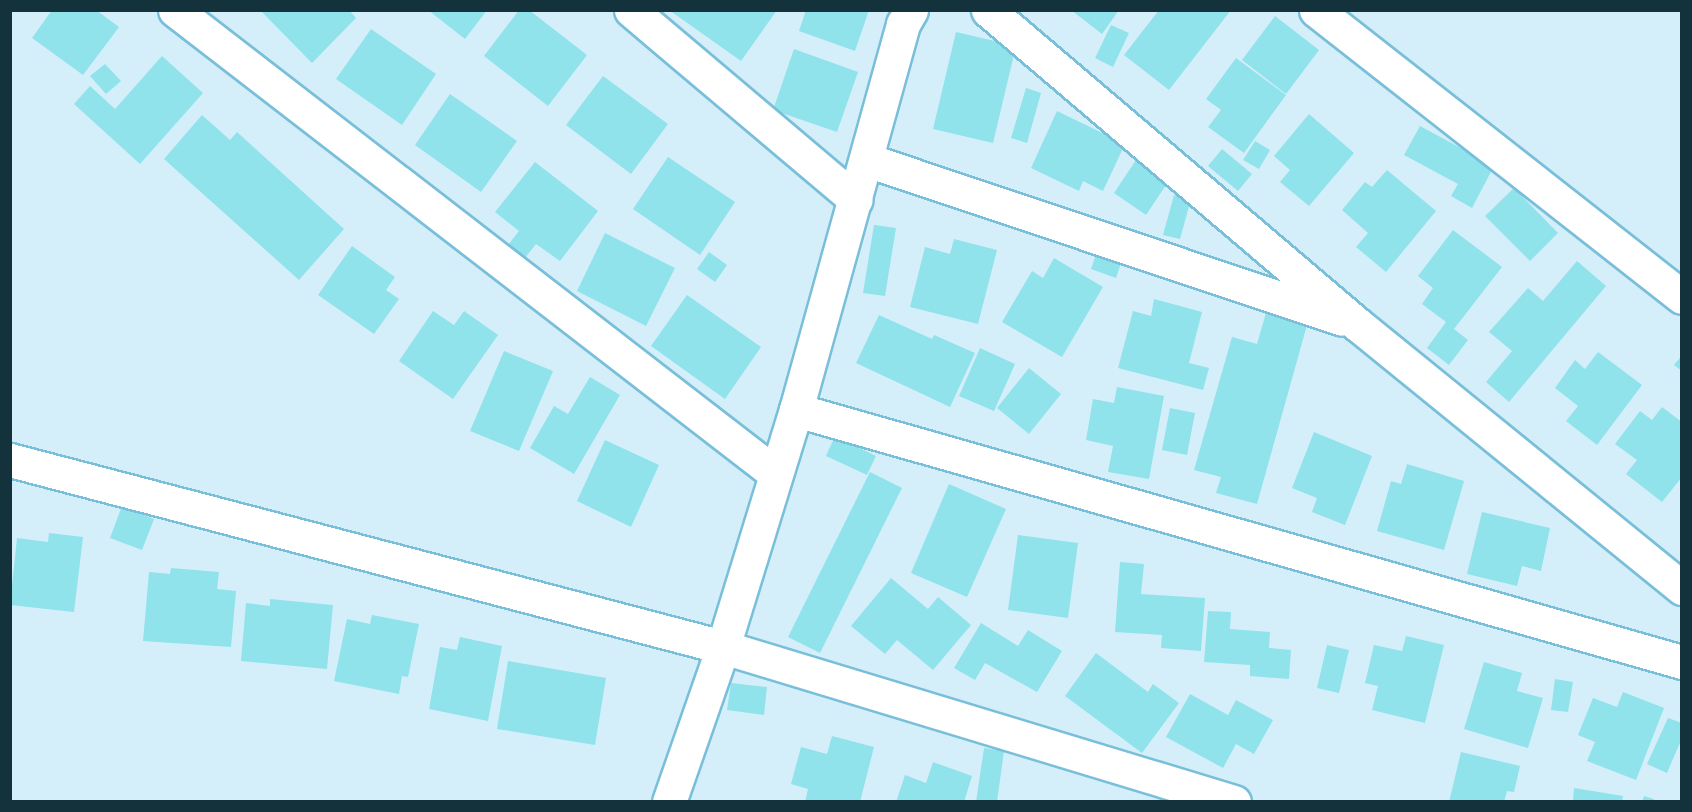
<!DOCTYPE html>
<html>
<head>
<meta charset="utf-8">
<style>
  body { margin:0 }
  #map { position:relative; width:1692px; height:812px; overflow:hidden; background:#d4effa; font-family:Jost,sans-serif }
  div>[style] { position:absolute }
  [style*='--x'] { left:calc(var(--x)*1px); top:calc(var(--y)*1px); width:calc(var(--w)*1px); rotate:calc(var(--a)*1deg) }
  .building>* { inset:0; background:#90e2eb }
  .roads { filter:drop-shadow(2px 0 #79bfda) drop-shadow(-2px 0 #79bfda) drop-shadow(0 2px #79bfda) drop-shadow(0 -2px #79bfda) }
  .minor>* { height:33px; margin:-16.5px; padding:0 16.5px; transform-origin:16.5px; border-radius:16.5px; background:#fff }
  span { translate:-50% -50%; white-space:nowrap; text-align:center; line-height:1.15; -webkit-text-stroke:5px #f7f7f7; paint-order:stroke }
  .frame { position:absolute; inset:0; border:12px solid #14323c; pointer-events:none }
</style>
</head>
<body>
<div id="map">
  <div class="building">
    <i style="clip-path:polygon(52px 10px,96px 10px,119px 27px,83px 75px,32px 38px)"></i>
    <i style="clip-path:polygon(260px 10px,349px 10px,356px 18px,312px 63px)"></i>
    <i style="clip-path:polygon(428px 10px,487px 10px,465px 39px)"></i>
    <i style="clip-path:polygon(519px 10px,529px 10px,587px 55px,548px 106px,484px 56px)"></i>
    <i style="clip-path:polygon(669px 10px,777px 10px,741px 61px)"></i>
    <i style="clip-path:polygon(806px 10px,869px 10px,855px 51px,799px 31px)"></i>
    <i style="clip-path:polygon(1071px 10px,1119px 10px,1102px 34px)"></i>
    <i style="clip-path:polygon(1159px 10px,1231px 10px,1169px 90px,1124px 55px)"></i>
    <i style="clip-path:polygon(1275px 16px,1319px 50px,1286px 94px,1242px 60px)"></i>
    <i style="clip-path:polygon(1111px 25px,1129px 33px,1113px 67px,1095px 58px)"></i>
    <i style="clip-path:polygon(371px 29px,436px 74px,402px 125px,336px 79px)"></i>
    <i style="clip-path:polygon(956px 32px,1016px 46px,993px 143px,933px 129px)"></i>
    <i style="clip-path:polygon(794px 49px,858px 72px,837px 132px,773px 110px)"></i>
    <i style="clip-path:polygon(162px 56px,203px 93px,140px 164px,74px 104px,90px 86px,115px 109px)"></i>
    <i style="clip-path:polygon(1236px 58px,1286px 95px,1244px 153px,1208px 127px,1221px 110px,1206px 99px)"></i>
    <i style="clip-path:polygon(105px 64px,121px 81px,106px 94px,90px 76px)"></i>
    <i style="clip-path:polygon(603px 76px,668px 124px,631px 174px,566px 125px)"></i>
    <i style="clip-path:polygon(1026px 88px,1041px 93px,1027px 143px,1011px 138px)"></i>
    <i style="clip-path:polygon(450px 94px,517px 141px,481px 192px,415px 145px)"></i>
    <i style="clip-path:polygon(1057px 111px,1125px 144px,1103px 191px,1083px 181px,1079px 191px,1031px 168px)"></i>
    <i style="clip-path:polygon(1309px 114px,1354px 153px,1309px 206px,1280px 182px,1290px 170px,1274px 156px)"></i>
    <i style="clip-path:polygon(202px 115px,230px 140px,237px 132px,344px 229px,299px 280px,164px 159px)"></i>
    <i style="clip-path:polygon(1420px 126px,1494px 166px,1472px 208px,1451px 196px,1458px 184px,1404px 155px)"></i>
    <i style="clip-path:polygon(1255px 141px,1270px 150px,1259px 169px,1243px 160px)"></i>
    <i style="clip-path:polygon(1222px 149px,1252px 174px,1238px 191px,1208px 166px)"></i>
    <i style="clip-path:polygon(1140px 154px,1172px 176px,1146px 215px,1114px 193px)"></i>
    <i style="clip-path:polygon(668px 157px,735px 202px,700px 255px,633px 209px)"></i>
    <i style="clip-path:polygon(535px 162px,598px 211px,560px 261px,536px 244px,525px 258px,508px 245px,519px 231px,495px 212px)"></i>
    <i style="clip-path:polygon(1387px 170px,1436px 211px,1386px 272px,1356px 247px,1368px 233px,1342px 210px,1365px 182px,1372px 187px)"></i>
    <i style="clip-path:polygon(1514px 188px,1558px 233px,1530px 261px,1485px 216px)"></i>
    <i style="clip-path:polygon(1174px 195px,1191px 199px,1180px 239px,1163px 235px)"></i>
    <i style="clip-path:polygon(874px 225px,896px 228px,885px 296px,863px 293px)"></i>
    <i style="clip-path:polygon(1453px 230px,1502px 267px,1454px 329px,1468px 340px,1449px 365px,1427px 348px,1446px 322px,1422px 304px,1433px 288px,1418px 276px)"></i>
    <i style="clip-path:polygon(605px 233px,675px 268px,646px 326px,577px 291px)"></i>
    <i style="clip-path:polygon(954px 239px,997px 250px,978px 324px,910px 307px,925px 247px,950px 254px)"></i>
    <i style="clip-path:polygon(1100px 243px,1125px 251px,1116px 278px,1091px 269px)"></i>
    <i style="clip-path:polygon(352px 246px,395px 277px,386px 290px,399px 299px,374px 334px,318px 295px)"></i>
    <i style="clip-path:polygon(709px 252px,727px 265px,715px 282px,697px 269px)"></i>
    <i style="clip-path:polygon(1054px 258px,1103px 287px,1062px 357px,1002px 322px,1032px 271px,1043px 278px)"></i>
    <i style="clip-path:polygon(1577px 261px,1606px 286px,1509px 402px,1486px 382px,1512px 351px,1489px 332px,1528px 288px,1543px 301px)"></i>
    <i style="clip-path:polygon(687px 295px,761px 347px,725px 399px,651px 346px)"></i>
    <i style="clip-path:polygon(1154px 299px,1202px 312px,1189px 363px,1209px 368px,1203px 390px,1118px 368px,1133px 311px,1151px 316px)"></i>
    <i style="clip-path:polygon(433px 311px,454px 325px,464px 311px,498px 335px,453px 399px,399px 361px)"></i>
    <i style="clip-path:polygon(1266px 313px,1307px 325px,1257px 504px,1216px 493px,1221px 477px,1194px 470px,1232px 337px,1257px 344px)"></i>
    <i style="clip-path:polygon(879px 315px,932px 339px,934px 335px,975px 353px,950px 407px,856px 363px)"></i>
    <i style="clip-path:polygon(980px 348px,1015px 364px,994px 411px,959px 396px)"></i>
    <i style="clip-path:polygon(504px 351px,553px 371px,519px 451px,470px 431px)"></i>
    <i style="clip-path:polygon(1598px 352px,1642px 385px,1597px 445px,1566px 421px,1578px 406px,1555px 388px,1575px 360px,1585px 369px)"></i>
    <i style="clip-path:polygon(1682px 355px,1682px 371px,1674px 365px)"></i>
    <i style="clip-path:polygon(1029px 368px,1061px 394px,1029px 434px,997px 408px)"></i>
    <i style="clip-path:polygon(590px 377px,620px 395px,574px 474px,530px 448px,554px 406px,568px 414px)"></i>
    <i style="clip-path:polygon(1117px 387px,1164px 396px,1149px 479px,1108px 472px,1113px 446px,1086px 440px,1093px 399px,1114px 403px)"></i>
    <i style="clip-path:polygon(1662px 407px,1682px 422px,1682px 477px,1662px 502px,1626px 474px,1637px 460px,1615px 444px,1640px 411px,1652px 420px)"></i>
    <i style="clip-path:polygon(1170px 408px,1195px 413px,1187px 455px,1162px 450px)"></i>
    <i style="clip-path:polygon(1314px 432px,1372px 456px,1345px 525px,1312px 512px,1317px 498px,1292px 488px)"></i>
    <i style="clip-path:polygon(835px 436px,876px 456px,867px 475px,826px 456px)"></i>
    <i style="clip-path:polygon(605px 440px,659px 465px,631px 527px,577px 501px)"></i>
    <i style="clip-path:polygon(1407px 464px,1464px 481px,1444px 550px,1377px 531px,1391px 481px,1401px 484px)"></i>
    <i style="clip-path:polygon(870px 472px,902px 488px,820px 653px,788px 637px)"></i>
    <i style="clip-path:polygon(949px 484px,1006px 509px,967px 597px,911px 573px)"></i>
    <i style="clip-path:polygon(122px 506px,154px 519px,142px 550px,110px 538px)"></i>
    <i style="clip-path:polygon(1482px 512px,1550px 528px,1541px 571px,1522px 566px,1517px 586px,1467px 574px)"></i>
    <i style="clip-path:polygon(49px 533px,83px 537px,74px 612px,10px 605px,17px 538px,48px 542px)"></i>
    <i style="clip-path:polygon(1018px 535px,1078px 543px,1068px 618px,1008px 610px)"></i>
    <i style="clip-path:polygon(1120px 562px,1144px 564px,1141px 594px,1205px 598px,1201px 651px,1161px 648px,1162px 635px,1115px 632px)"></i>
    <i style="clip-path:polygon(171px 568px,219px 572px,217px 589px,236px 591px,231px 647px,143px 641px,149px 572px,170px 574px)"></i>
    <i style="clip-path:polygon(891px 578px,928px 609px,938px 597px,971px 625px,933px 670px,897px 640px,885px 654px,851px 626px)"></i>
    <i style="clip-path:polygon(270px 599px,333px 605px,327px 669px,241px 661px,246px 603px,270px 606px)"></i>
    <i style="clip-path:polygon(1208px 611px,1231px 612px,1230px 629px,1270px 632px,1269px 648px,1291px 650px,1289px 679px,1250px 676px,1250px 665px,1204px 662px)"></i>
    <i style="clip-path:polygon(372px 615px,419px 624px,408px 677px,402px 676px,399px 694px,334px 681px,347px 619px,370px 624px)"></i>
    <i style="clip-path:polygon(981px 623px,1018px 646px,1028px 630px,1062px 651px,1037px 692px,985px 663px,975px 680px,954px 668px)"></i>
    <i style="clip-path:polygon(1406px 636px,1444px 645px,1425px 723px,1372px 710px,1378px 686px,1365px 683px,1374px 645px,1402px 651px)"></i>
    <i style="clip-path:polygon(460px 637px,502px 646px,488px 721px,429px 709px,440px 647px,457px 650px)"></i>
    <i style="clip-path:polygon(1327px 645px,1349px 650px,1339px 693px,1317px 688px)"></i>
    <i style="clip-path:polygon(1096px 653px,1148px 692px,1153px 684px,1179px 703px,1142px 753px,1065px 696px)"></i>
    <i style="clip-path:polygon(508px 661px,606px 678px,595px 745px,497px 729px)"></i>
    <i style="clip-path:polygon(1484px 662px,1522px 673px,1517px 691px,1543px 698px,1528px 748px,1464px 729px)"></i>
    <i style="clip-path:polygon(1555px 679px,1573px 682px,1568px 712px,1551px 710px)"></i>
    <i style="clip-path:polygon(731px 683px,767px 687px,764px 715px,727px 710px)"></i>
    <i style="clip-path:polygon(1623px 692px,1664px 708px,1636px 780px,1587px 761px,1595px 742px,1578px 735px,1593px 698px,1617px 707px)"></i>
    <i style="clip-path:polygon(1190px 694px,1228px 715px,1236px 700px,1273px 720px,1254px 754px,1236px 744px,1223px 768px,1166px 737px)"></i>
    <i style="clip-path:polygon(1668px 718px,1682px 723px,1682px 738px,1667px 773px,1647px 764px)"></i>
    <i style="clip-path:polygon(832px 736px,874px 747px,860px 802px,805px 802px,808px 789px,791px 784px,801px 747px,827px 754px)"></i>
    <i style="clip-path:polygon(984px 748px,1004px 751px,997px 802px,976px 802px)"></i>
    <i style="clip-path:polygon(1461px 752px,1520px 766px,1514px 792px,1507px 791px,1504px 802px,1449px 802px)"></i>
    <i style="clip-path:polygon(933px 762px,972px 776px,964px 802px,896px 802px,905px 775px,926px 783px)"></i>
    <i style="clip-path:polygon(1574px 788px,1623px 796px,1622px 802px,1573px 802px)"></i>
    <i style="clip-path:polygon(1644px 796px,1654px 799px,1653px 802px,1642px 802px)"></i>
  </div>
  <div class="roads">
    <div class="minor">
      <i style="--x:175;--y:10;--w:759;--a:37.67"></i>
      <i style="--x:631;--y:10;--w:294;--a:40.2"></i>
      <i style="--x:988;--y:10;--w:485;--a:40.4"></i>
      <i style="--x:1357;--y:324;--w:419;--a:39.1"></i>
      <i style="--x:1316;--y:10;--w:465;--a:38.1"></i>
      <i style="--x:867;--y:160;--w:500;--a:18.5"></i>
      <i style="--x:796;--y:410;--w:921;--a:15.88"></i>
      <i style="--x:10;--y:460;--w:737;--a:14.7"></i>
      <i style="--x:723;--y:647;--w:534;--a:16.87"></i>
      <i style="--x:669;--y:802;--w:164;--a:-70.8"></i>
      <i style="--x:723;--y:647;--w:248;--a:-72.9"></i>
      <i style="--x:796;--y:410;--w:401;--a:-74.5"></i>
      <i style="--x:903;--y:24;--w:16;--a:-60"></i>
    </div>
  </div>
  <div class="frame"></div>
</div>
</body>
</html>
